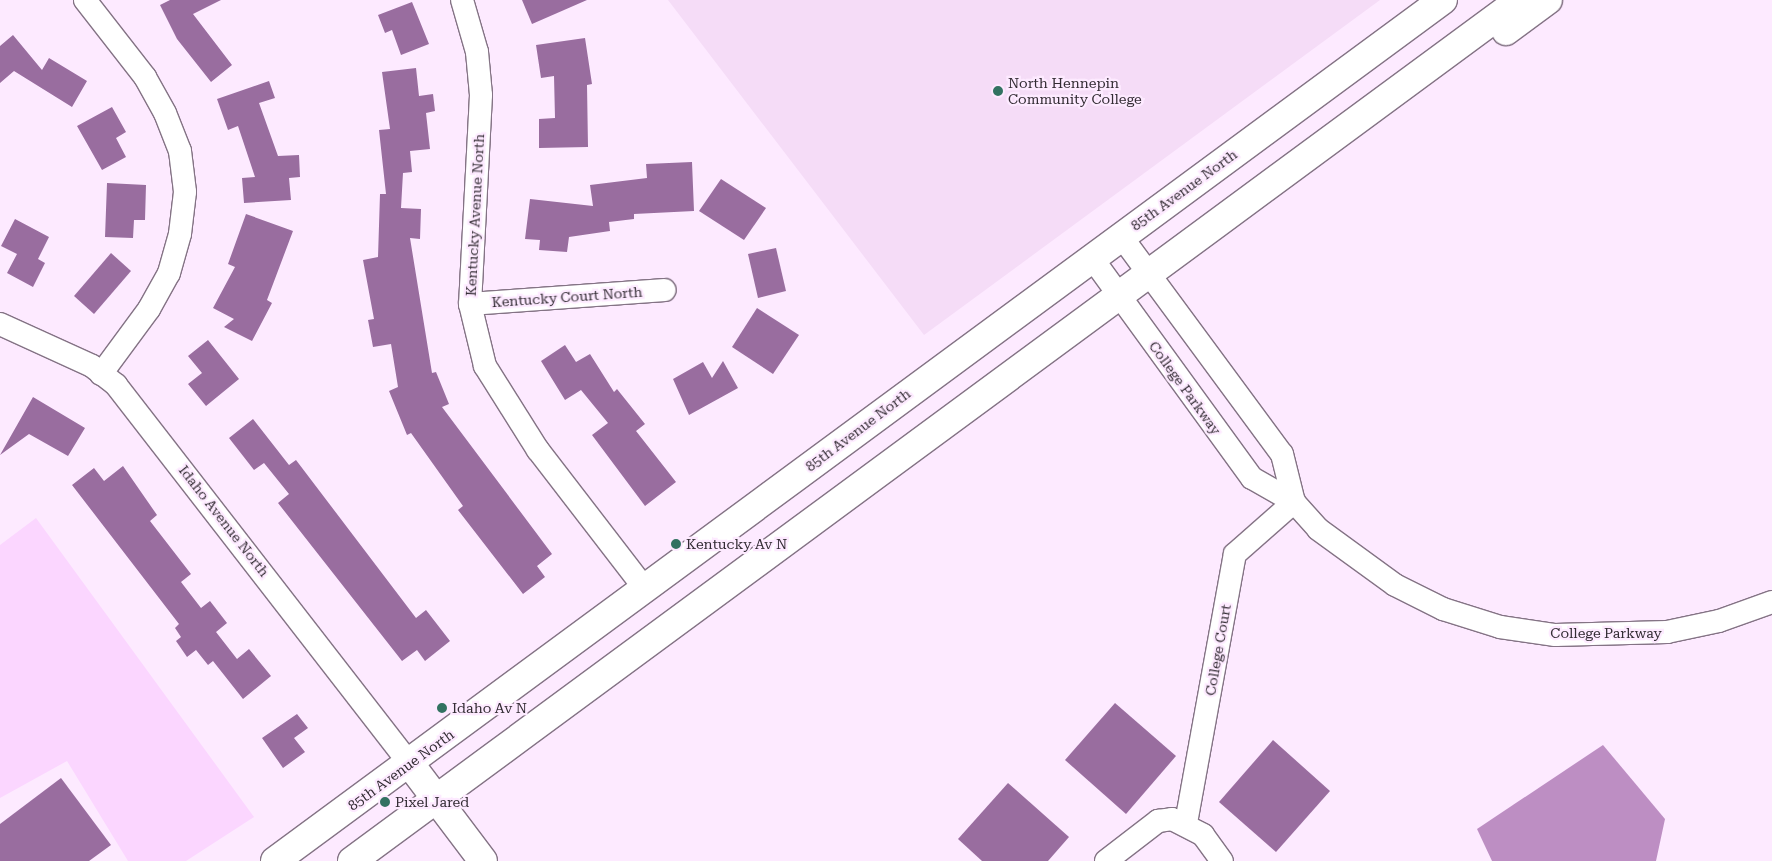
<!DOCTYPE html>
<html>
<head>
<meta charset="utf-8">
<style>
  body { margin:0 }
  #map { position:relative; width:1772px; height:861px; overflow:hidden; background:#fdeaff; font-family:"Roboto Serif",serif }
  div>[style] { position:absolute }
  [style*='--x'] { left:calc(var(--x)*1px); top:calc(var(--y)*1px); width:calc(var(--w)*1px); rotate:calc(var(--a)*1deg) }
  .built>* { inset:0; background:#f5dcf7 }
  .green>* { inset:0; background:#fbd6ff }
  .water>* { inset:0; background:#bd8ec3 }
  .building>* { inset:0; background:#996d9f }
  .roads { filter:drop-shadow(1px 0 #847385) drop-shadow(-1px 0 #847385) drop-shadow(0 1px #847385) drop-shadow(0 -1px #847385) }
  .street>* { height:22px; margin:-11px; padding:0 11px; transform-origin:11px; border-radius:11px; background:#fff }
  .secondary>* { height:28px; margin:-14px; padding:0 14px; transform-origin:14px; border-radius:14px; background:#fff }
  .dots>* { width:14px; height:14px; translate:-50% -50%; box-sizing:border-box; border:2px solid #fdeaff; border-radius:50% }
  span { translate:-50% -50%; white-space:nowrap; text-align:center; line-height:1.15; -webkit-text-stroke:4.5px #fdeaff; paint-order:stroke }
  .poi-label { font-size:14px; color:#332c34 }
  .left { translate:0 -50%; text-align:left }
  .street-label { font-size:14px; color:#332c34 }
</style>
</head>
<body>
<div id="map">
  <div class="built">
    <i style="clip-path:polygon(668px 0,1380px 0,924px 335px)"></i>
  </div>
  <div class="green">
    <i style="clip-path:polygon(36px 518px,254px 817px,186px 861px,128px 861px,67px 761px,0 798px,0 545px)"></i>
  </div>
  <div class="water">
    <i style="clip-path:polygon(1603px 745px,1665px 819px,1656px 861px,1492px 861px,1477px 829px)"></i>
  </div>
  <div class="building">
    <i style="clip-path:polygon(170px 0,221px 0,193px 14px,232px 65px,211px 82px,177px 39px,160px 5px)"></i>
    <i style="clip-path:polygon(522px 0,587px 0,532px 24px)"></i>
    <i style="clip-path:polygon(412px 2px,429px 44px,401px 55px,392px 30px,385px 33px,378px 15px)"></i>
    <i style="clip-path:polygon(13px 35px,42px 70px,49px 58px,87px 81px,72px 107px,14px 71px,0 83px,0 46px)"></i>
    <i style="clip-path:polygon(585px 38px,592px 84px,587px 85px,588px 147px,539px 148px,539px 119px,555px 118px,554px 76px,541px 78px,536px 45px)"></i>
    <i style="clip-path:polygon(416px 68px,419px 96px,433px 94px,435px 111px,426px 113px,430px 149px,410px 151px,412px 172px,403px 173px,401px 208px,421px 209px,420px 239px,410px 238px,432px 373px,436px 372px,449px 404px,442px 407px,552px 554px,537px 566px,545px 577px,523px 594px,458px 510px,463px 506px,411px 433px,407px 435px,389px 391px,398px 387px,391px 344px,373px 347px,368px 320px,374px 319px,363px 260px,378px 257px,380px 194px,386px 194px,379px 130px,390px 129px,382px 72px)"></i>
    <i style="clip-path:polygon(269px 81px,275px 98px,259px 103px,278px 156px,299px 155px,300px 177px,289px 178px,291px 200px,244px 203px,242px 178px,255px 177px,238px 126px,228px 130px,217px 99px)"></i>
    <i style="clip-path:polygon(112px 107px,126px 132px,116px 138px,126px 157px,102px 170px,77px 126px)"></i>
    <i style="clip-path:polygon(692px 162px,694px 211px,634px 214px,634px 219px,609px 222px,610px 231px,569px 237px,567px 252px,539px 250px,540px 240px,525px 239px,530px 199px,593px 206px,590px 185px,647px 178px,646px 164px)"></i>
    <i style="clip-path:polygon(721px 179px,766px 208px,744px 240px,699px 211px)"></i>
    <i style="clip-path:polygon(107px 183px,146px 185px,145px 220px,134px 220px,133px 238px,105px 237px)"></i>
    <i style="clip-path:polygon(246px 214px,293px 231px,267px 300px,272px 303px,252px 341px,224px 327px,234px 319px,213px 308px,235px 267px,228px 264px)"></i>
    <i style="clip-path:polygon(15px 219px,49px 237px,38px 259px,45px 263px,33px 287px,7px 273px,17px 254px,1px 246px)"></i>
    <i style="clip-path:polygon(776px 248px,786px 291px,758px 298px,748px 254px)"></i>
    <i style="clip-path:polygon(111px 253px,131px 271px,94px 314px,74px 296px)"></i>
    <i style="clip-path:polygon(757px 308px,799px 335px,773px 374px,732px 347px)"></i>
    <i style="clip-path:polygon(208px 340px,239px 379px,206px 406px,188px 384px,202px 373px,188px 356px)"></i>
    <i style="clip-path:polygon(565px 345px,576px 362px,590px 354px,614px 392px,617px 389px,645px 424px,636px 431px,676px 482px,645px 506px,592px 435px,608px 423px,581px 390px,565px 400px,541px 361px)"></i>
    <i style="clip-path:polygon(723px 361px,738px 388px,689px 415px,673px 379px,703px 362px,712px 378px)"></i>
    <i style="clip-path:polygon(33px 397px,85px 428px,68px 456px,29px 434px,0 455px)"></i>
    <i style="clip-path:polygon(253px 419px,289px 465px,296px 460px,416px 618px,426px 610px,450px 641px,425px 661px,417px 650px,402px 661px,278px 503px,289px 494px,264px 463px,254px 470px,229px 438px)"></i>
    <i style="clip-path:polygon(123px 466px,157px 515px,150px 521px,191px 574px,181px 582px,201px 608px,210px 601px,227px 623px,216px 632px,237px 659px,249px 649px,271px 676px,243px 699px,213px 661px,208px 665px,196px 650px,187px 657px,176px 641px,181px 637px,175px 628px,179px 624px,72px 485px,94px 468px,104px 481px)"></i>
    <i style="clip-path:polygon(1115px 703px,1176px 756px,1126px 814px,1065px 760px)"></i>
    <i style="clip-path:polygon(297px 714px,308px 728px,294px 738px,305px 752px,283px 768px,262px 738px)"></i>
    <i style="clip-path:polygon(1273px 740px,1330px 791px,1276px 852px,1219px 802px)"></i>
    <i style="clip-path:polygon(61px 778px,111px 845px,89px 861px,0 861px,0 824px)"></i>
    <i style="clip-path:polygon(1008px 783px,1069px 837px,1048px 861px,982px 861px,958px 839px)"></i>
  </div>
  <div class="roads">
    <div class="street">
      <i style="--x:85;--y:0;--w:98;--a:52.1"></i>
      <i style="--x:145;--y:77;--w:41;--a:60.9"></i>
      <i style="--x:165;--y:113;--w:41;--a:68.5"></i>
      <i style="--x:180;--y:151;--w:41;--a:83"></i>
      <i style="--x:185;--y:192;--w:42;--a:96.8"></i>
      <i style="--x:180;--y:234;--w:41;--a:105.8"></i>
      <i style="--x:169;--y:273;--w:41;--a:119.1"></i>
      <i style="--x:149;--y:309;--w:81;--a:126.4"></i>
      <i style="--x:462;--y:0;--w:54;--a:73.9"></i>
      <i style="--x:477;--y:52;--w:43;--a:84.7"></i>
      <i style="--x:481;--y:95;--w:209;--a:93"></i>
      <i style="--x:470;--y:304;--w:64;--a:76.4"></i>
      <i style="--x:485;--y:366;--w:99;--a:57.8"></i>
      <i style="--x:538;--y:450;--w:175;--a:52.4"></i>
      <i style="--x:1121;--y:236;--w:271;--a:53.6"></i>
      <i style="--x:1282;--y:454;--w:49;--a:76"></i>
      <i style="--x:1092;--y:258;--w:272;--a:54"></i>
      <i style="--x:1252;--y:478;--w:48;--a:29.7"></i>
      <i style="--x:1294;--y:502;--w:36;--a:48"></i>
      <i style="--x:1318;--y:529;--w:95;--a:36"></i>
      <i style="--x:1395;--y:585;--w:54;--a:26.6"></i>
      <i style="--x:1443;--y:609;--w:60;--a:17.5"></i>
      <i style="--x:1500;--y:627;--w:56;--a:8.3"></i>
      <i style="--x:1555;--y:635;--w:112;--a:-1.5"></i>
      <i style="--x:1667;--y:632;--w:53;--a:-11.9"></i>
      <i style="--x:1719;--y:621;--w:56;--a:-19.7"></i>
      <i style="--x:470;--y:304;--w:195;--a:-4.1"></i>
      <i style="--x:0;--y:324;--w:101;--a:24.5"></i>
      <i style="--x:92;--y:366;--w:31;--a:38"></i>
      <i style="--x:116;--y:385;--w:480;--a:52.2"></i>
      <i style="--x:1186;--y:823;--w:273;--a:-79.7"></i>
      <i style="--x:1235;--y:554;--w:79;--a:-41.4"></i>
      <i style="--x:1106;--y:861;--w:66;--a:-37.6"></i>
      <i style="--x:1158;--y:821;--w:14;--a:-8"></i>
      <i style="--x:1172;--y:819;--w:35;--a:27"></i>
      <i style="--x:1203;--y:835;--w:32;--a:54"></i>
    </div>
    <div class="secondary">
      <i style="--x:1506;--y:31;--w:52;--a:-36.4"></i>
      <i style="--x:410;--y:764;--w:121;--a:53"></i>
      <i style="--x:275;--y:861;--w:1451;--a:-36.4"></i>
      <i style="--x:352;--y:861;--w:1451;--a:-36.4"></i>
    </div>
  </div>
  <div class="dots">
    <i style="left:998px;top:91px;background:#327261"></i>
    <i style="left:676px;top:544px;background:#327261"></i>
    <i style="left:442px;top:708px;background:#327261"></i>
    <i style="left:385px;top:802px;background:#327261"></i>
  </div>
  <div class="poi-label">
    <span class="left" style="left:1008px;top:91px">North Hennepin<br>Community College</span>
    <span class="left" style="left:686px;top:544px">Kentucky Av N</span>
    <span class="left" style="left:452px;top:708px">Idaho Av N</span>
    <span class="left" style="left:395px;top:802px">Pixel Jared</span>
  </div>
  <div class="street-label">
    <span style="left:1184px;top:190px;rotate:-36deg">85th Avenue North</span>
    <span style="left:475px;top:215px;rotate:-87deg">Kentucky Avenue North</span>
    <span style="left:567px;top:297px;rotate:-4deg">Kentucky Court North</span>
    <span style="left:1185px;top:388px;rotate:54deg">College Parkway</span>
    <span style="left:858px;top:430px;rotate:-37deg">85th Avenue North</span>
    <span style="left:224px;top:521px;rotate:52deg">Idaho Avenue North</span>
    <span style="left:1606px;top:633px">College Parkway</span>
    <span style="left:1218px;top:650px;rotate:-80deg">College Court</span>
    <span style="left:401px;top:770px;rotate:-36deg">85th Avenue North</span>
  </div>
</div>
</body>
</html>
